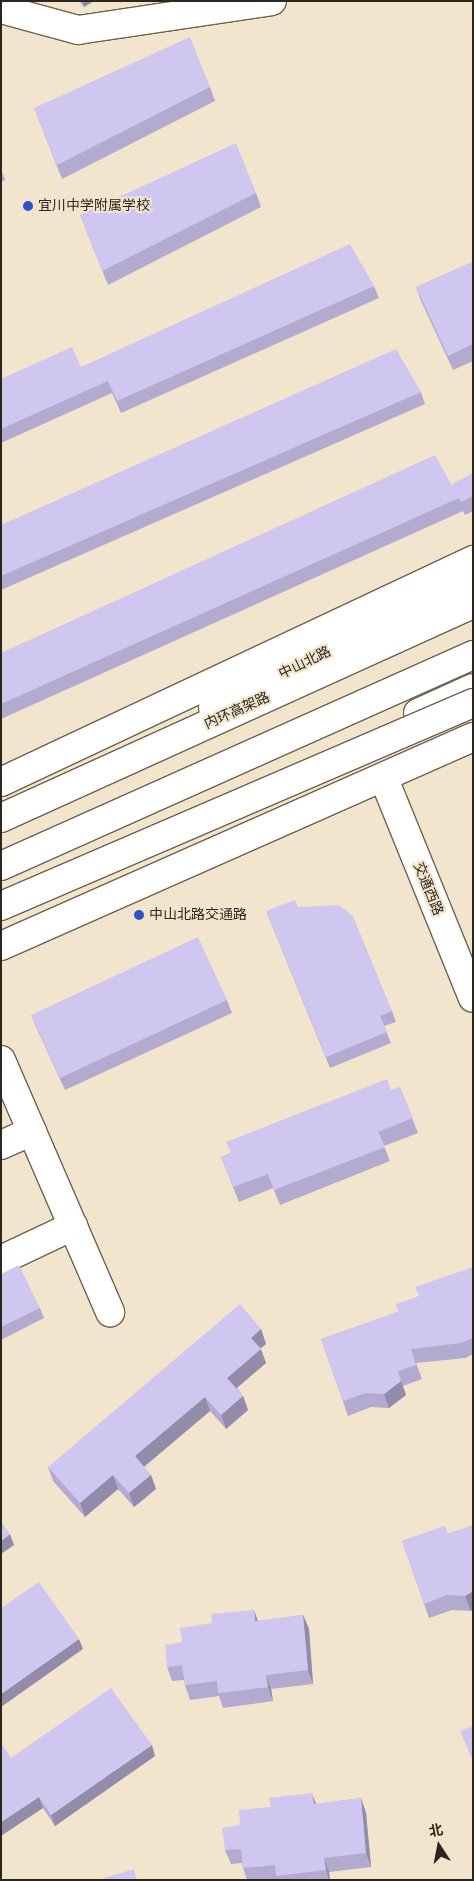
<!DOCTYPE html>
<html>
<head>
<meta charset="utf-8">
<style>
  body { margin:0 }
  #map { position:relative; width:474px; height:1881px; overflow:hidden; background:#f3e5cd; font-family:"Fira Sans","Noto Sans SC",sans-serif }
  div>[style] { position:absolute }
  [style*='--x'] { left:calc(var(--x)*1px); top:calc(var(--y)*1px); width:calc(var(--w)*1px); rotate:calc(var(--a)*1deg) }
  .roads { filter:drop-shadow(1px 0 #6e624d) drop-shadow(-1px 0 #6e624d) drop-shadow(0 1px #6e624d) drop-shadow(0 -1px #6e624d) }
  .minor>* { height:28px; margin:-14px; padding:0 14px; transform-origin:14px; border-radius:14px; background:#fff }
  .major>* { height:28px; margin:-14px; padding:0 14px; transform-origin:14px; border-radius:14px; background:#fff }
  .highway>* { height:28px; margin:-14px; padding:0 14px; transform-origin:14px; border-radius:14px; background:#fff }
  .bridges { filter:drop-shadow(1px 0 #6e624d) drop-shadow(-1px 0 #6e624d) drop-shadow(0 1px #6e624d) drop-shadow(0 -1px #6e624d) }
  .highway-bridge>* { height:28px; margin:-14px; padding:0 14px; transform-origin:14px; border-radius:14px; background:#fff }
  .wall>* { inset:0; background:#b3abcf }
  .shaded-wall>* { inset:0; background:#928ba9 }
  .building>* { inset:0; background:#d0c7f1 }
  .dots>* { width:14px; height:14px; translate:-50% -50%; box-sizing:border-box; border:2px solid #f3e5cd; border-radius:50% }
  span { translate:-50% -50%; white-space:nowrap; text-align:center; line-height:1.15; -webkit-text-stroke:4px #f3e5cd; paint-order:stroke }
  .poi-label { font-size:14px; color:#2c261d }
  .left { translate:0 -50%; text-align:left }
  .street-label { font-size:14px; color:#2c261d }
  .frame { position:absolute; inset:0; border:2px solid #2c261d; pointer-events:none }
  .north { position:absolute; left:414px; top:1821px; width:50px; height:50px; -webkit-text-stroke:4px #f3e5cd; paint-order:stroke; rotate:349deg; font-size:14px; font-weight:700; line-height:20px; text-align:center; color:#2c261d }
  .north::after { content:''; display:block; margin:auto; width:18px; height:22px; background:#2c261d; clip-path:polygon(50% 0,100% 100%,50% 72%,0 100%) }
</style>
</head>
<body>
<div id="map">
  <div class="roads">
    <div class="minor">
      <i style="--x:1;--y:9;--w:80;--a:15.3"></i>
      <i style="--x:78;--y:30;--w:196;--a:-8.5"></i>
      <i style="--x:384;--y:779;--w:236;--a:67.9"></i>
      <i style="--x:1;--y:1060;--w:275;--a:66.6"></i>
      <i style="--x:1;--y:1145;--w:34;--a:-24"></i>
      <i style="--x:1;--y:1260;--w:80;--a:-25.3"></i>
    </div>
    <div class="major">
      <i style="--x:213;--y:708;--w:288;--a:-25.7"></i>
      <i style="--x:418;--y:713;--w:60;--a:-24.4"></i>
      <i style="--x:1;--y:946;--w:516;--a:-23.88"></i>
    </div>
    <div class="highway">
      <i style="--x:1;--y:782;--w:522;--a:-25.19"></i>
      <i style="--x:1;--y:818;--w:518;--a:-24.39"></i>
      <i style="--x:1;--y:866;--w:517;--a:-24.09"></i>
    </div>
  </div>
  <div class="bridges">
    <div class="highway-bridge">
      <i style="--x:1;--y:906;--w:514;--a:-23.27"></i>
    </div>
  </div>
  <div class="wall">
    <i style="clip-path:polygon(79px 1px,94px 1px,84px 7px)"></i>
    <i style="clip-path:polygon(210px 87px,215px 101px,62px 179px,34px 108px)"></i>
    <i style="clip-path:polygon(1px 169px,5px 180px,1px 182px)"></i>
    <i style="clip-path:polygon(256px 193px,261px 207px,108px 285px,80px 215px)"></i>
    <i style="clip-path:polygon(473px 262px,473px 361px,453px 370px,421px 301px,416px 287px)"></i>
    <i style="clip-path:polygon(374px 286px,379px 298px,121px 413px,112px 393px,1px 443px,1px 379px,81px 367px)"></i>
    <i style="clip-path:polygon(421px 392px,425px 404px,1px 590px,1px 525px)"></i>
    <i style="clip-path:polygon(473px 473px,473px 511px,465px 515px,463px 511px,1px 719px,1px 653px,453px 486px)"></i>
    <i style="clip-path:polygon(298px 907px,392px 1011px,396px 1022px,384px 1026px,391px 1043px,330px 1068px,266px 911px)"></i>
    <i style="clip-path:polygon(227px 1000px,232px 1013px,65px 1090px,36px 1027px,31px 1015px)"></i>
    <i style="clip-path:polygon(400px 1087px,418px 1133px,384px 1146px,390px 1161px,280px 1205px,273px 1188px,239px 1202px,221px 1157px)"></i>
    <i style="clip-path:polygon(473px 1267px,473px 1354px,466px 1358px,416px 1363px,422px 1379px,403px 1386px,406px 1395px,389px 1408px,371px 1407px,348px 1416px,321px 1339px,398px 1312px,419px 1296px)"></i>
    <i style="clip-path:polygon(1px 1274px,40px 1308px,44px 1318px,1px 1340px)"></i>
    <i style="clip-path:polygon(261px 1329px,266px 1344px,260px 1349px,266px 1363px,237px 1388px,243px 1396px,248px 1410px,226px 1429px,210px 1411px,144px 1467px,151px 1475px,156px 1489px,134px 1507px,118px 1489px,85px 1517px,53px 1481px,48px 1467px)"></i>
    <i style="clip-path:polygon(445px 1526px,471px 1611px,452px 1610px,429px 1618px,402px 1541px)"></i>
    <i style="clip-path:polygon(303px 1615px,309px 1629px,313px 1684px,271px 1689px,273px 1701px,223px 1708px,219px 1696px,190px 1700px,185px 1685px,184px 1680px,172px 1681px,167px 1667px,258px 1621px)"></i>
    <i style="clip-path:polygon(155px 1756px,55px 1826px,43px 1808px,11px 1758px)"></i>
    <i style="clip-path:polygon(361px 1798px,366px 1813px,371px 1867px,329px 1872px,330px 1880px,247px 1880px,243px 1868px,242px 1863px,231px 1864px,225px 1850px,240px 1825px,316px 1804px)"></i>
  </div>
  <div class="shaded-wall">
    <i style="clip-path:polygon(82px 1px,94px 1px,84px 7px)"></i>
    <i style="clip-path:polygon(261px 1329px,266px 1344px,256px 1352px,251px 1338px)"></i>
    <i style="clip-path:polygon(261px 1349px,266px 1363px,232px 1392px,227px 1378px)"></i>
    <i style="clip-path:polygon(401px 1381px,406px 1395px,389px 1408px,384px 1394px)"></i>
    <i style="clip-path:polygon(243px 1396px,248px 1410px,226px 1429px,221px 1415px)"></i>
    <i style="clip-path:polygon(205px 1397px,210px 1411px,140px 1470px,135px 1456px)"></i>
    <i style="clip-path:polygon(113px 1475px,118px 1489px,85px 1517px,80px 1503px)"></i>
    <i style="clip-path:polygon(151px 1475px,156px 1489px,134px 1507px,129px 1493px)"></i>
    <i style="clip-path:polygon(10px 1534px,14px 1545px,1px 1554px,1px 1541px)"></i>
    <i style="clip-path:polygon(473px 1591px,473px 1609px,471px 1611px,465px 1596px)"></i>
    <i style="clip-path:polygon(254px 1610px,259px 1624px,255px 1621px)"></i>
    <i style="clip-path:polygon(303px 1615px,309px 1629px,313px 1684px,308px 1670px)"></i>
    <i style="clip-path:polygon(79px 1639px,83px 1649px,1px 1707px,1px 1694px)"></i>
    <i style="clip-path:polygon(266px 1675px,271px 1689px,273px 1701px,268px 1687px)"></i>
    <i style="clip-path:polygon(152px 1745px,155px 1756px,55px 1826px,51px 1815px)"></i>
    <i style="clip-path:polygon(312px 1793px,317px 1807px,314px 1804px)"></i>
    <i style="clip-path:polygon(39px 1797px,43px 1808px,1px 1836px,1px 1822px)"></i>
    <i style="clip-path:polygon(361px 1798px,366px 1813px,371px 1867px,366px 1853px)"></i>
    <i style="clip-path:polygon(324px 1858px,329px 1872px,330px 1880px,329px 1880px,326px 1870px)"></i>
  </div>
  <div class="building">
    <i style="clip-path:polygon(190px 37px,210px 87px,57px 165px,34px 108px)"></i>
    <i style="clip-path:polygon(236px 143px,256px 193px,102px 271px,80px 215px)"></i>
    <i style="clip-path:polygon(350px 244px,374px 286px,117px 401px,108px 381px,1px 429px,1px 379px,72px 347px,81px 367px)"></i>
    <i style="clip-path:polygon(473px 262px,473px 344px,448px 356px,416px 287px)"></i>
    <i style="clip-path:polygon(396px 349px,421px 392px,1px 576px,1px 525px)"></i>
    <i style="clip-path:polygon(435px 455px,454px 489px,452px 484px,473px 473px,473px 496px,461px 502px,459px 498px,1px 704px,1px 653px)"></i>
    <i style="clip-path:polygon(295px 900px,298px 907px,339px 905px,353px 916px,392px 1011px,380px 1016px,387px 1032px,326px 1057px,266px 911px)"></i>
    <i style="clip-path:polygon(198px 937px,227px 1000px,60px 1078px,31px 1015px)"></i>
    <i style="clip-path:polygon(387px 1079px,391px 1090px,400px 1087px,413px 1118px,378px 1132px,385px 1147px,274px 1190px,268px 1174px,233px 1187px,221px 1157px,231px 1153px,226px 1142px)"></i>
    <i style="clip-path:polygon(19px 1265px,40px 1308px,1px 1327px,1px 1274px)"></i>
    <i style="clip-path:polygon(473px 1267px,473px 1338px,461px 1343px,411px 1349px,416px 1365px,398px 1371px,401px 1381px,384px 1394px,366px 1393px,343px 1401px,321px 1339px,398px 1312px,396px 1304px,419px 1296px,415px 1287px)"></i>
    <i style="clip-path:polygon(240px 1304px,261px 1329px,251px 1338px,261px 1349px,227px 1378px,243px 1396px,221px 1415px,205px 1397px,135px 1456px,151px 1475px,129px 1493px,113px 1475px,80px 1503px,48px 1467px)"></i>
    <i style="clip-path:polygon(1px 1521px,10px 1534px,1px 1541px)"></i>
    <i style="clip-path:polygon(473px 1525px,473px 1591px,465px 1596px,447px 1595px,424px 1604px,402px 1541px,445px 1526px,447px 1534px)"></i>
    <i style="clip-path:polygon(39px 1582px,79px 1639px,1px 1694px,1px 1608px)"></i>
    <i style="clip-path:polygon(254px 1610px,255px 1621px,303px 1615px,308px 1670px,266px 1675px,268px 1687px,218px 1693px,217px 1681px,185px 1685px,182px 1665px,167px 1667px,165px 1645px,182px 1642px,180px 1628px,212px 1623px,211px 1614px)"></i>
    <i style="clip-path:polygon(111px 1688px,152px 1745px,51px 1815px,39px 1797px,1px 1822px,1px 1743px,11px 1758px)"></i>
    <i style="clip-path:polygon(473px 1726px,473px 1761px,460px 1731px)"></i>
    <i style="clip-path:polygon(312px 1793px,314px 1804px,361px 1798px,366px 1853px,324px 1858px,326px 1870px,276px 1876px,275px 1865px,243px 1868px,241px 1849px,225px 1850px,222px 1828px,240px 1825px,239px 1810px,271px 1807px,269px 1798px)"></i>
    <i style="clip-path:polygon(134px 1869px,137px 1880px,98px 1880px)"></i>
  </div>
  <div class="dots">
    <i style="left:28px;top:206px;background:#2f51c1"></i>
    <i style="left:139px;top:915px;background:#2f51c1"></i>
  </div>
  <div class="poi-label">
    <span class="left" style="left:38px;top:206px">宜川中学附属学校</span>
    <span class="left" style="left:149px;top:915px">中山北路交通路</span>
  </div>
  <div class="street-label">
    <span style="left:305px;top:663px;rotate:-26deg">中山北路</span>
    <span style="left:237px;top:711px;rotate:-24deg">内环高架路</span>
    <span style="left:428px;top:889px;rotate:68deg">交通西路</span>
  </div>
  <div class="frame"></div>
  <div class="north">北</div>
</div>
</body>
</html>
